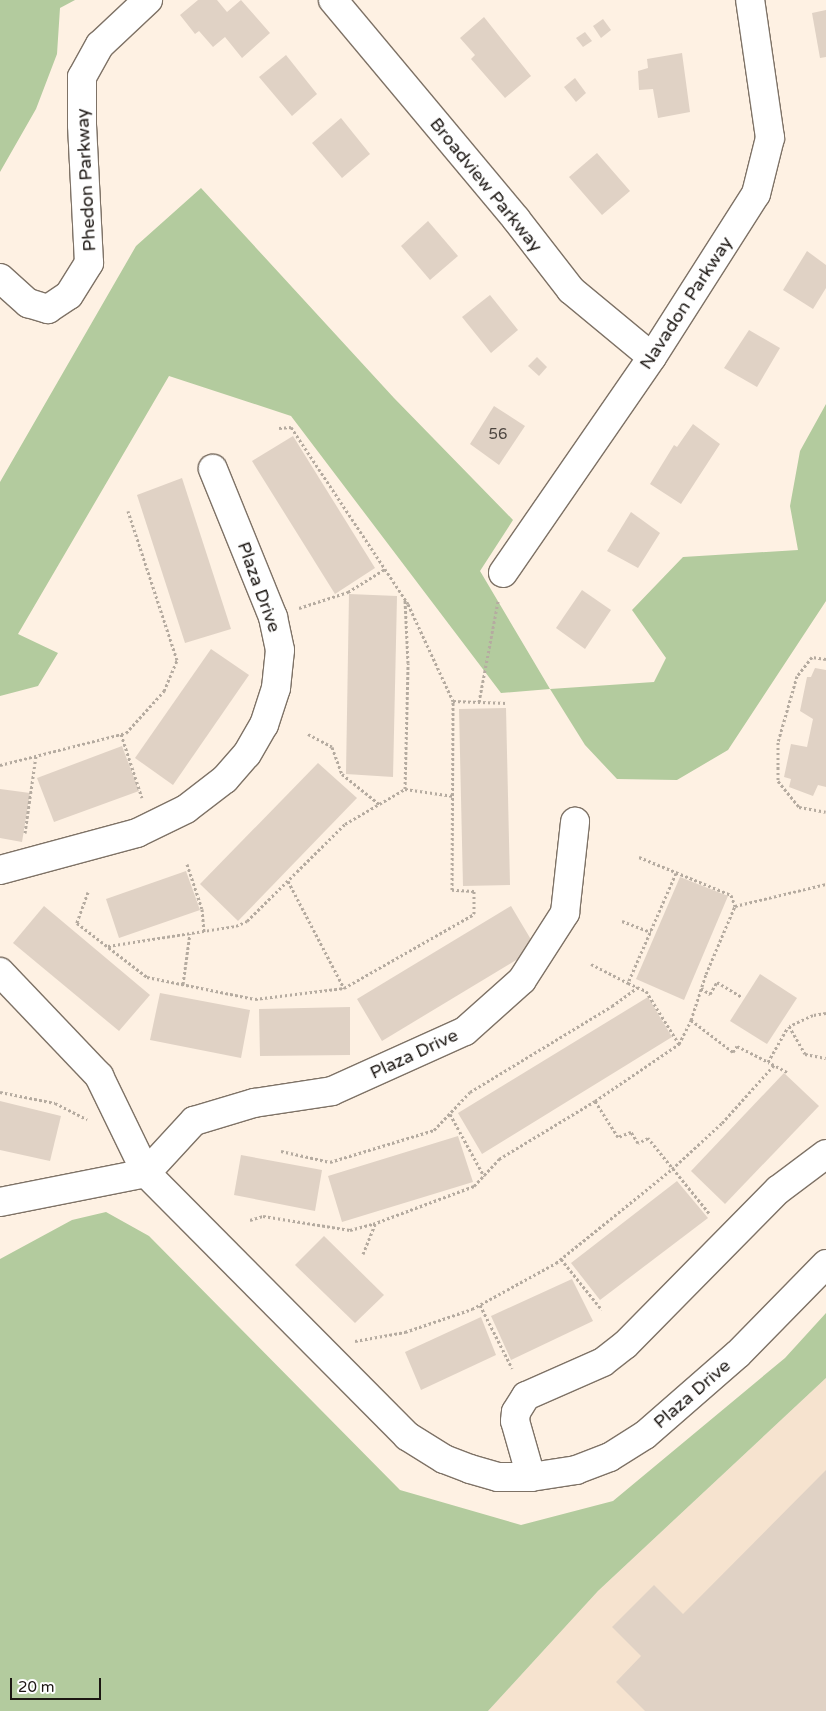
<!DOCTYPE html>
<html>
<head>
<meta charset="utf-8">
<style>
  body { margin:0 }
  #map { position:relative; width:826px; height:1711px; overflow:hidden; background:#fef1e3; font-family:"Varela Round",sans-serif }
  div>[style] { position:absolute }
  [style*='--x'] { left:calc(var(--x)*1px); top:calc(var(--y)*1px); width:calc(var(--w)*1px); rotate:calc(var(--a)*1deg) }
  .built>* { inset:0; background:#f6e3cf }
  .forest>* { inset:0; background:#b3cb9e }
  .building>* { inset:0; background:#e0d2c5 }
  .path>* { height:3px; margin-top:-1.5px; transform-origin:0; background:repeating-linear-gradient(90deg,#b5aba0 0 2.5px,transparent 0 5px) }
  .roads { filter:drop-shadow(1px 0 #7e7266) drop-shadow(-1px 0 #7e7266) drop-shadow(0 1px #7e7266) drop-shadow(0 -1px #7e7266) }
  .minor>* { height:28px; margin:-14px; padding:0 14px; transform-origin:14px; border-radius:14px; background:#fff }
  span { translate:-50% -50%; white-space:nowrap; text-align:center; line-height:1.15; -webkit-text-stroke:5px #fff; paint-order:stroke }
  .number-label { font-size:15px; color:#4d4640 }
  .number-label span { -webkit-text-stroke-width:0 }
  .street-label { font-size:18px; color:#1c1713 }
  .scale { position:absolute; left:10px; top:1678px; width:91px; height:22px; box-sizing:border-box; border:2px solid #1c1713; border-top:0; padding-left:6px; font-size:15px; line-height:18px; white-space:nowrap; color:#1c1713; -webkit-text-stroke:4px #fff; paint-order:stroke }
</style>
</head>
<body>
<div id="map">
  <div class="built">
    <i style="clip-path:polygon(826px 1378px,826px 1711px,488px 1711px,598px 1591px)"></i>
  </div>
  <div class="forest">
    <i style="clip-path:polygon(0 0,75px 0,60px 8px,57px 54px,36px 109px,0 172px)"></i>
    <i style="clip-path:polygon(201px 188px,394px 398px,513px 520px,480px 571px,550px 689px,654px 682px,666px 658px,632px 610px,683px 557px,798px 550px,790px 506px,800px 451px,826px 404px,826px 601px,728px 750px,677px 780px,617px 779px,585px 745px,550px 689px,501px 693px,291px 416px,169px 376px,18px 634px,58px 653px,38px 686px,0 696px,0 482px,136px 246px)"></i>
    <i style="clip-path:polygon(106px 1212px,149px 1236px,400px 1490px,521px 1525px,613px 1501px,785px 1358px,826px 1313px,826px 1378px,598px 1591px,488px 1711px,0 1711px,0 1259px,72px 1220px)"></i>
  </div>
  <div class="building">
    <i style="clip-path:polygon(198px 0,217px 0,227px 12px,241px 0,270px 33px,242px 58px,225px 37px,213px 47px,199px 31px,195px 34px,180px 15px)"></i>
    <i style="clip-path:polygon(826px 10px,826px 57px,820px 58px,812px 13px)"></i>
    <i style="clip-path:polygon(484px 17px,531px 76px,505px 98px,471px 59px,475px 55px,460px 38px)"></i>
    <i style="clip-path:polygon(603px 19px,611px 30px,601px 38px,593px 26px)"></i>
    <i style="clip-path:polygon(585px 32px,592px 41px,583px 47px,576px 38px)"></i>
    <i style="clip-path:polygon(682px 53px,690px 112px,658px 118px,653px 89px,639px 90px,638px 71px,648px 68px,647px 59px)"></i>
    <i style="clip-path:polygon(286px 55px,317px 94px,292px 116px,259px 77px)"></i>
    <i style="clip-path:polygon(575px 78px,586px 93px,576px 102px,564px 87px)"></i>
    <i style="clip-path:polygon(341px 118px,370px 154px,342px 178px,312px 143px)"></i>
    <i style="clip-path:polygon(597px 153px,630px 191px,602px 215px,569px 177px)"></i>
    <i style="clip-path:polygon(428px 221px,458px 256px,430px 280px,401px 246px)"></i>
    <i style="clip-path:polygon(807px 251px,826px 265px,826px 288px,813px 309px,783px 290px)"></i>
    <i style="clip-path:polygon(490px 295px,518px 330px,491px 353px,462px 317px)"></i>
    <i style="clip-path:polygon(749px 330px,780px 348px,757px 387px,724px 368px)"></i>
    <i style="clip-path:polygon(537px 357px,547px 367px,539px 376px,528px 366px)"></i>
    <i style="clip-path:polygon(494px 406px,525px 426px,499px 465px,470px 444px)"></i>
    <i style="clip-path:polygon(693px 424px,720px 444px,681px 504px,650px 484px,674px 445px,677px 447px)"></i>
    <i style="clip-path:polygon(293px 436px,375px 568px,335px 594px,252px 461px)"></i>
    <i style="clip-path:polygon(182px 478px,231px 629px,185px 643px,137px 495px)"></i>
    <i style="clip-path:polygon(631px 512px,660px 533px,638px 568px,607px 551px)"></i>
    <i style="clip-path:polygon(582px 590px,611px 610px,585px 649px,556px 628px)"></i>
    <i style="clip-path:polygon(349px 594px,397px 596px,393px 777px,346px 774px)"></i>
    <i style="clip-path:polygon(211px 649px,249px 675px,173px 785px,135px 758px)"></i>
    <i style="clip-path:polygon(815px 668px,826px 670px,826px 787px,818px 785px,813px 796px,789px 787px,791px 779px,784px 777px,791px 744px,807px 747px,813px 719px,800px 711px,807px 677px,811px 677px)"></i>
    <i style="clip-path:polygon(506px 708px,510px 885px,463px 886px,459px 709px)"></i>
    <i style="clip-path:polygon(122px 746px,139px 791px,54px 822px,37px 778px)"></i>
    <i style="clip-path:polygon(318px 763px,357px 798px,238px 921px,200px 884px)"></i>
    <i style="clip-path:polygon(0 789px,30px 793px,22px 842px,0 838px)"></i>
    <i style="clip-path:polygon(186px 871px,200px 910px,119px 938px,106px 899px)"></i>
    <i style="clip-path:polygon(680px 877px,728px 896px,684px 1000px,636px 979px)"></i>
    <i style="clip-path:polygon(44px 906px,150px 995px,119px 1031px,13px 943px)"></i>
    <i style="clip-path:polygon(511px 906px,536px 948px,382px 1041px,357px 999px)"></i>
    <i style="clip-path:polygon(760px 974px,797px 998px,767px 1044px,730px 1021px)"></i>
    <i style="clip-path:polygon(160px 993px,250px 1010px,241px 1058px,150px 1040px)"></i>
    <i style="clip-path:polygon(648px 997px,672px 1037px,482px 1154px,458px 1113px)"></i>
    <i style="clip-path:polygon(350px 1007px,350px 1055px,260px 1056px,259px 1009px)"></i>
    <i style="clip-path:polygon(784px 1073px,819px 1106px,725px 1204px,691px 1171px)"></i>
    <i style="clip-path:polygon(0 1101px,61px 1116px,50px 1161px,0 1150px)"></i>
    <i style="clip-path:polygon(458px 1136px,473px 1182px,342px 1222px,328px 1176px)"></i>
    <i style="clip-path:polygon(241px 1155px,322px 1170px,315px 1211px,234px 1195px)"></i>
    <i style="clip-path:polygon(677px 1181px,708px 1218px,600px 1300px,571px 1263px)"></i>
    <i style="clip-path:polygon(324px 1236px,384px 1295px,355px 1323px,295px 1265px)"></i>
    <i style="clip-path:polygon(572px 1279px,593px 1321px,511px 1360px,491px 1316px)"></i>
    <i style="clip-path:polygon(481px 1317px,496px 1355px,421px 1390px,405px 1352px)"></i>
    <i style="clip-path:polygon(826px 1470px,826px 1711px,645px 1711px,616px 1682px,641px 1656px,612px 1627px,654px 1585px,683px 1614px)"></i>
  </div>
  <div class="path">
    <i style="--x:279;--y:428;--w:12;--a:-5"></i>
    <i style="--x:291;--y:427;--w:212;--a:56.5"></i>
    <i style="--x:408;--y:604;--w:107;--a:65.1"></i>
    <i style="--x:299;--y:608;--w:52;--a:-18.1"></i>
    <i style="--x:348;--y:592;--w:44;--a:-31.9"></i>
    <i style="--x:826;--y:659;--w:14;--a:-172"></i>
    <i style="--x:812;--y:657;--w:24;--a:128"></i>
    <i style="--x:797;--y:676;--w:69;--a:106.1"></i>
    <i style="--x:778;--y:742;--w:39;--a:90"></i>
    <i style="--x:778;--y:781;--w:33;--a:51"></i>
    <i style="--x:799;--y:807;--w:27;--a:10"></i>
    <i style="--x:479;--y:702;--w:103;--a:-79.3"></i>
    <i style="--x:121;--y:734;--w:67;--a:71.8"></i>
    <i style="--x:308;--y:734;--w:27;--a:28"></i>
    <i style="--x:332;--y:747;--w:29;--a:70"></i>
    <i style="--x:342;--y:774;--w:48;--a:39"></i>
    <i style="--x:0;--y:765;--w:130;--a:-14.3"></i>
    <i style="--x:126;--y:733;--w:57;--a:-47.9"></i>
    <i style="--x:164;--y:691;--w:34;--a:-67"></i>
    <i style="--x:177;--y:660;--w:157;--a:-108.2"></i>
    <i style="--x:405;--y:789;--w:126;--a:-88.6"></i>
    <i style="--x:408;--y:663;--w:63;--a:-92.7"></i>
    <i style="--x:25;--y:833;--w:78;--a:-81.9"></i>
    <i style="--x:639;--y:857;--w:100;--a:22.4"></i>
    <i style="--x:731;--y:895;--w:12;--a:70"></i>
    <i style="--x:735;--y:906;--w:94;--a:-13.6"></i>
    <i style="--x:187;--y:864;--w:47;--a:71.6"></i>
    <i style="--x:202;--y:909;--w:23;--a:85"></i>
    <i style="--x:676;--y:873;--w:120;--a:113.6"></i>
    <i style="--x:628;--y:983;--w:20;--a:24"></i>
    <i style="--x:646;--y:991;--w:62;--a:58.1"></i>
    <i style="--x:288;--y:881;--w:121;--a:62.4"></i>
    <i style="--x:88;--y:892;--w:33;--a:110"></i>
    <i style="--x:77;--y:923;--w:88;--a:37.6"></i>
    <i style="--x:147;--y:977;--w:110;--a:11.5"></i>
    <i style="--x:255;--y:999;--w:90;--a:-7"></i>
    <i style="--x:344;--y:988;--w:150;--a:-29.6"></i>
    <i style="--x:474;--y:914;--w:23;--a:-90"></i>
    <i style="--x:474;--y:891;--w:22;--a:-177"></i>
    <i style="--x:452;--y:890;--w:189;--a:-89.7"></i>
    <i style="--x:453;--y:701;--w:54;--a:2.1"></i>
    <i style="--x:622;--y:921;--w:31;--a:21"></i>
    <i style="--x:108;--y:946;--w:130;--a:-8.9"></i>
    <i style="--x:236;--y:926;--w:12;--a:-24"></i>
    <i style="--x:247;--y:921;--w:138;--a:-44.7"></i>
    <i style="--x:345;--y:824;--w:69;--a:-30.3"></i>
    <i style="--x:405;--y:789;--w:49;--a:8.3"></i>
    <i style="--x:591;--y:964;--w:42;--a:27.2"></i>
    <i style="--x:183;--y:984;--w:51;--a:-82.2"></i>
    <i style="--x:701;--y:988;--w:11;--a:34"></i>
    <i style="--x:710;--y:994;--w:14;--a:-60"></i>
    <i style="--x:717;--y:982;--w:29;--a:31"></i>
    <i style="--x:826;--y:1013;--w:13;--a:171"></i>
    <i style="--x:813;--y:1015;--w:26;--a:155"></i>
    <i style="--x:789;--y:1026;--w:32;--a:60"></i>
    <i style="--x:805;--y:1054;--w:21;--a:11"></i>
    <i style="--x:691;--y:1020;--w:48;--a:-71.9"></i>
    <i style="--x:706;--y:974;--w:74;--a:-66.9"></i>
    <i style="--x:787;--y:1072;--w:21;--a:-152"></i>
    <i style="--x:768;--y:1062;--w:40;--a:-60.3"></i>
    <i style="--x:0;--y:1092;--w:56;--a:11.3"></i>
    <i style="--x:55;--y:1103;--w:36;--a:27"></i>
    <i style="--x:450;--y:1114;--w:71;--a:61.3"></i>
    <i style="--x:281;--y:1151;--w:50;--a:12.7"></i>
    <i style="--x:330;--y:1162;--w:109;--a:-17.1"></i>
    <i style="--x:434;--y:1130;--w:52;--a:-46.5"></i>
    <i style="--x:470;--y:1092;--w:166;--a:-31.2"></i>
    <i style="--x:612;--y:1006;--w:32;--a:-36"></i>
    <i style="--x:709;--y:1213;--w:97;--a:-129.1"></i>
    <i style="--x:648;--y:1138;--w:11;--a:153"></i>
    <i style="--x:638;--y:1143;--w:13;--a:-122"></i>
    <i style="--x:631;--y:1132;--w:14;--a:159"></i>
    <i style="--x:618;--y:1137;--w:43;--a:-122.6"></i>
    <i style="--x:595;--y:1101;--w:102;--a:-34.2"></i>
    <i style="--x:679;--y:1044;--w:27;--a:-63"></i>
    <i style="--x:691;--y:1020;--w:53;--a:37.3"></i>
    <i style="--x:733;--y:1052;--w:7;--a:-56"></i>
    <i style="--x:737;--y:1046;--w:35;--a:27"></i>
    <i style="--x:250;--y:1220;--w:14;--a:-17"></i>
    <i style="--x:263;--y:1216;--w:88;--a:9.1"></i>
    <i style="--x:350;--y:1230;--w:24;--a:-15"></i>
    <i style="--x:373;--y:1224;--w:108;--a:-20.6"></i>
    <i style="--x:474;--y:1186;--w:37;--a:-47"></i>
    <i style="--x:499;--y:1159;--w:112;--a:-31.1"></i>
    <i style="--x:363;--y:1254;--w:32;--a:-68"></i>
    <i style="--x:561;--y:1259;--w:65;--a:51.2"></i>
    <i style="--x:480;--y:1305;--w:71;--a:63.1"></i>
    <i style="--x:355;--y:1341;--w:51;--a:-10.2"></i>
    <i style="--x:405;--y:1332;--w:71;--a:-18.9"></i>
    <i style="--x:472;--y:1309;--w:96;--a:-28.7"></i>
    <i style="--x:556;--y:1263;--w:149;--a:-39"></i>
    <i style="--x:672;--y:1169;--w:68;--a:-42.6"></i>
    <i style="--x:722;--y:1123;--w:78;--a:-48.1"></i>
  </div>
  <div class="roads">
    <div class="minor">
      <i style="--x:333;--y:0;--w:285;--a:50.1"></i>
      <i style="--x:516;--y:219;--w:90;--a:52.2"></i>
      <i style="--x:571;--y:290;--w:105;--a:39.6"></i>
      <i style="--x:0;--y:278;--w:38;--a:42"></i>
      <i style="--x:28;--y:303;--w:21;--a:17"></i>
      <i style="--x:48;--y:309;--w:25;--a:-34"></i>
      <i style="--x:69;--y:295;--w:38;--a:-58"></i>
      <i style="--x:89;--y:263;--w:138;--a:-92.9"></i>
      <i style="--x:82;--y:125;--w:48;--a:-90"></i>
      <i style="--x:82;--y:77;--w:37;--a:-61"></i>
      <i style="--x:100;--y:45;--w:66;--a:-43.2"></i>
      <i style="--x:503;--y:573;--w:262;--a:-55.4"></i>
      <i style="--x:652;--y:357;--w:193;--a:-57.5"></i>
      <i style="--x:756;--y:194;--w:58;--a:-76"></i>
      <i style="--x:770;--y:138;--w:139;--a:-98.2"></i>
      <i style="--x:0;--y:870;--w:142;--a:-15.1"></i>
      <i style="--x:137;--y:833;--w:55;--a:-26.1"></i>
      <i style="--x:186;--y:809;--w:49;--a:-37.6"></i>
      <i style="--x:225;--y:779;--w:33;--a:-49"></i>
      <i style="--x:247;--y:754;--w:34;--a:-60"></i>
      <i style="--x:264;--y:725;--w:39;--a:-72"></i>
      <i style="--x:276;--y:688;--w:38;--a:-84"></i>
      <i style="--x:280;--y:650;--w:34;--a:-102"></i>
      <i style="--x:273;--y:617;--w:160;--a:-112.1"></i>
      <i style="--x:0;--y:972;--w:144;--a:46.4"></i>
      <i style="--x:99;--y:1076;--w:108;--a:64.1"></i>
      <i style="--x:146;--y:1173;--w:371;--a:45.2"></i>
      <i style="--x:407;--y:1436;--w:44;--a:31.9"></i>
      <i style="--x:444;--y:1459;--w:28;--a:21"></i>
      <i style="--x:470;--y:1469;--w:29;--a:16"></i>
      <i style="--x:498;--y:1477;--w:33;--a:0"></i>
      <i style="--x:531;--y:1477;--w:46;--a:-8.8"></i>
      <i style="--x:576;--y:1470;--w:36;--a:-21"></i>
      <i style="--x:610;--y:1457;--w:41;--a:-32.2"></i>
      <i style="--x:645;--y:1435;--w:123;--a:-41.1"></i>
      <i style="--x:738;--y:1354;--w:126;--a:-45.6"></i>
      <i style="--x:0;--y:1202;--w:149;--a:-11.2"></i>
      <i style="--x:146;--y:1173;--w:71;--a:-47.3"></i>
      <i style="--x:194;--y:1121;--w:63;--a:-16.7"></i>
      <i style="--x:254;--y:1103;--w:79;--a:-8.7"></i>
      <i style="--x:332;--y:1091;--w:146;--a:-24.3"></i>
      <i style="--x:465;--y:1031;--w:76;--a:-41.8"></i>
      <i style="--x:522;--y:980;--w:80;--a:-57.3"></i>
      <i style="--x:565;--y:913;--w:92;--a:-83.7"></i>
      <i style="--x:531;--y:1477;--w:58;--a:-105.9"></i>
      <i style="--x:515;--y:1421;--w:9;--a:-84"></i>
      <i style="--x:516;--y:1412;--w:19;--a:-58"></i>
      <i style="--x:526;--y:1396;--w:84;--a:-23.8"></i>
      <i style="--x:603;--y:1362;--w:28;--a:-38"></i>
      <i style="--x:625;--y:1345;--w:218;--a:-45.4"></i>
      <i style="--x:778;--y:1190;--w:60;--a:-36.9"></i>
    </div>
  </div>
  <div class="number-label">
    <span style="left:498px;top:435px">56</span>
  </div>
  <div class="street-label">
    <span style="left:86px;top:180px;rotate:-93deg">Phedon Parkway</span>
    <span style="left:486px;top:185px;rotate:51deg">Broadview Parkway</span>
    <span style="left:686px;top:303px;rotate:-57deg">Navadon Parkway</span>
    <span style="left:259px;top:587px;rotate:70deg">Plaza Drive</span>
    <span style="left:414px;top:1054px;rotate:-25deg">Plaza Drive</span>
    <span style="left:692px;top:1394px;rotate:-41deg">Plaza Drive</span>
  </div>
  <div class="scale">20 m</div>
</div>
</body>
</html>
